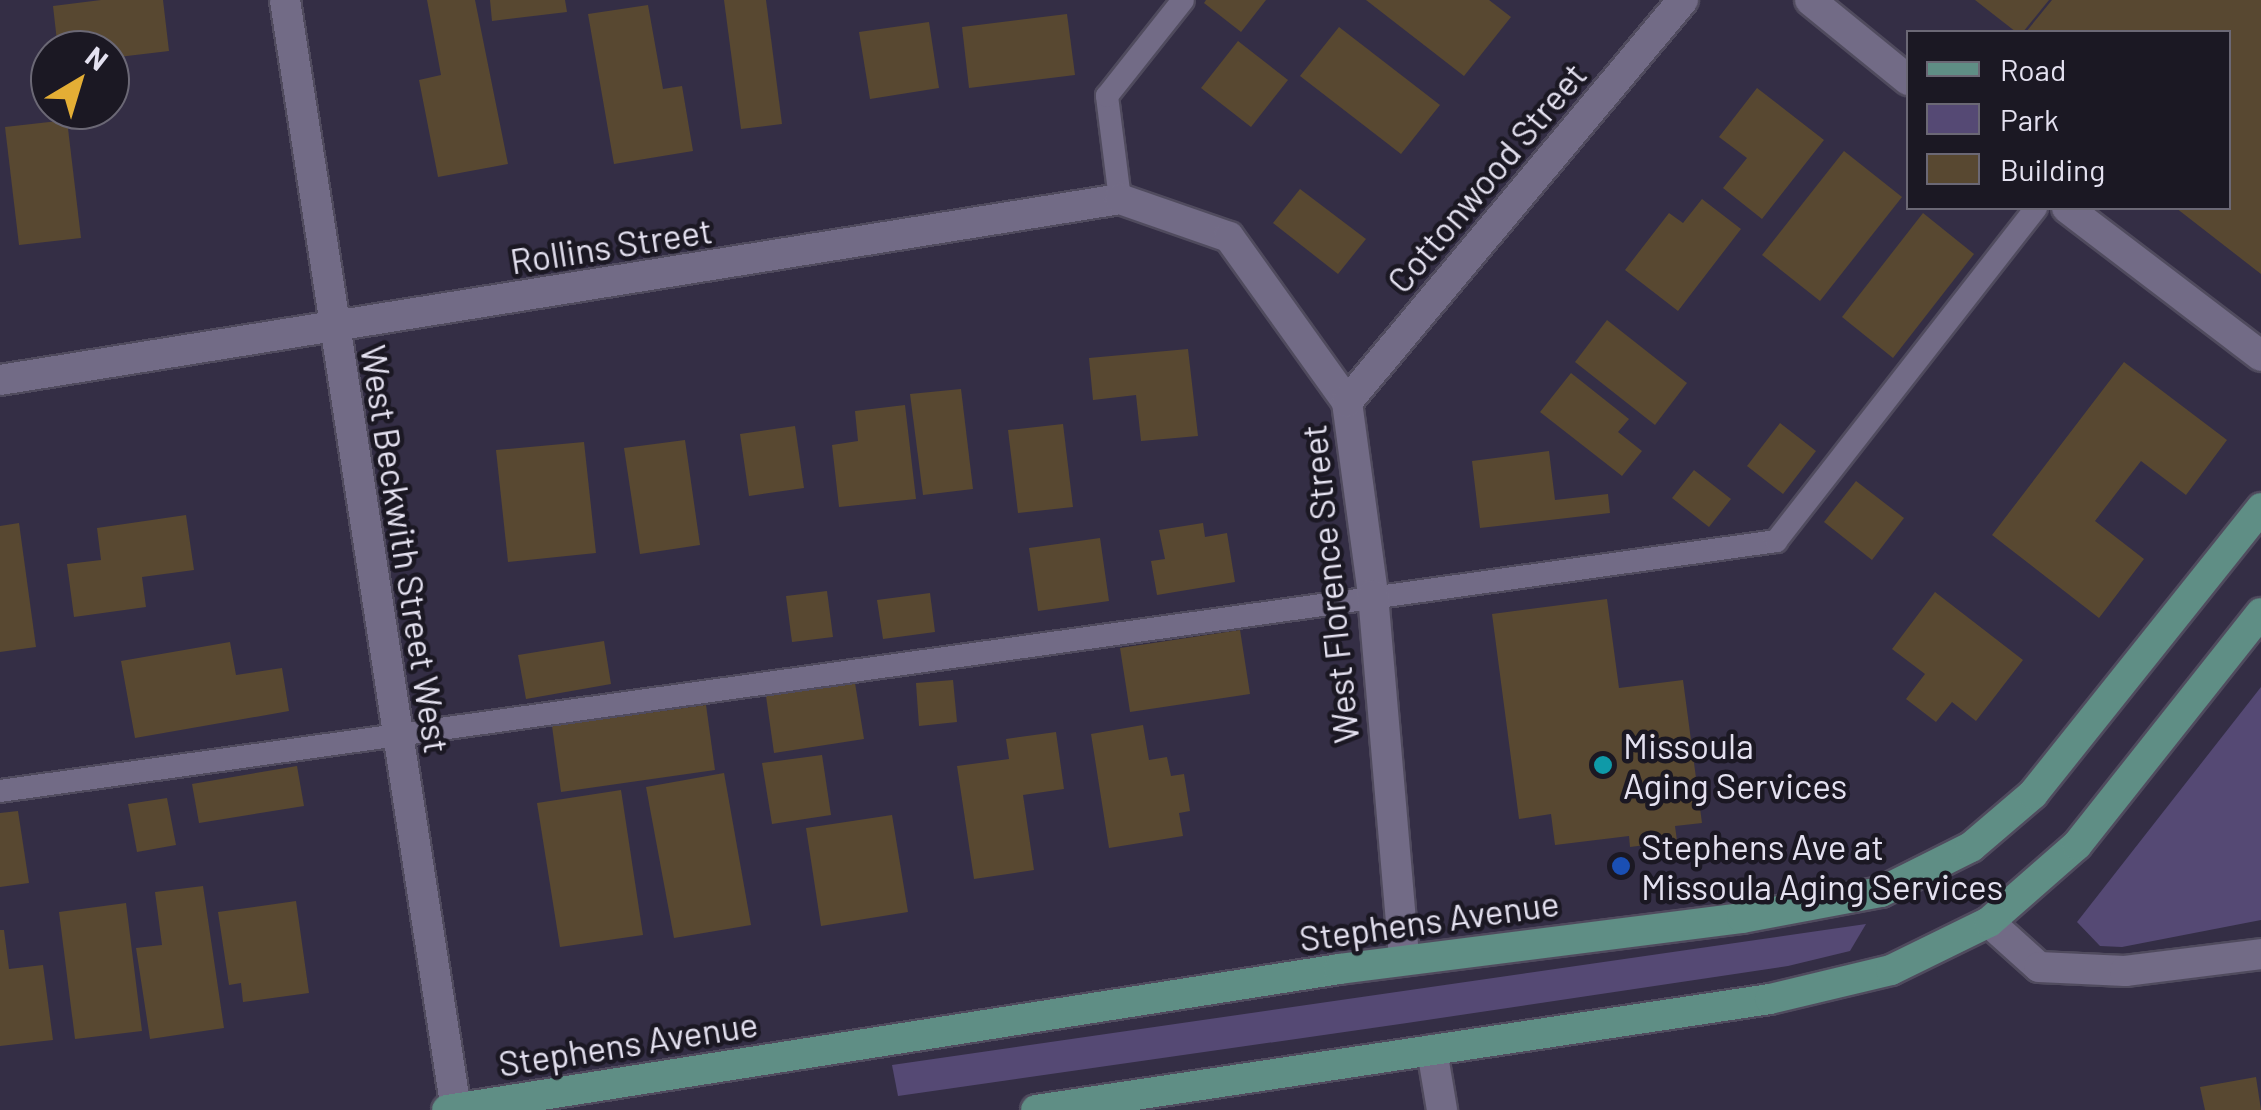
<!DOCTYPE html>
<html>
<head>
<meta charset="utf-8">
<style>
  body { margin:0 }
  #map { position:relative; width:2261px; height:1110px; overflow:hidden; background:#342e45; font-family:Barlow,sans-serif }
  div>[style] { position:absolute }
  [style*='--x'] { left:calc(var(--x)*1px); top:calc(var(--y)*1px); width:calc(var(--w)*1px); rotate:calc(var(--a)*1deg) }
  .green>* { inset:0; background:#554974 }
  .building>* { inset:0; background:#584831 }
  .roads { filter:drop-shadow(2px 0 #504b5e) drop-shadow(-2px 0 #504b5e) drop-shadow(0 2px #504b5e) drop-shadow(0 -2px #504b5e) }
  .lane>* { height:22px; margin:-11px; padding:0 11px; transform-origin:11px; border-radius:11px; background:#726b86 }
  .street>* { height:30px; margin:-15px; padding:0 15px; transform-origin:15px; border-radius:15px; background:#726b86 }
  .secondary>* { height:30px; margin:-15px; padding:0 15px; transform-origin:15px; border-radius:15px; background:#726b86 }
  .primary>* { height:30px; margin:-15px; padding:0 15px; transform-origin:15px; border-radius:15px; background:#5f8e85 }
  .dots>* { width:28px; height:28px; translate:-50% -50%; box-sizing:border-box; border:5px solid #1b1823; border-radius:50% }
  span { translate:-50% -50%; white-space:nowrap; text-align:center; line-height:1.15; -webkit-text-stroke:9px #1b1823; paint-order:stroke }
  .street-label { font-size:35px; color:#e4e1f0 }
  .poi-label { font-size:35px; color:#e4e1f0 }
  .left { translate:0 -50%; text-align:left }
  .legend { position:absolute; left:1906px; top:30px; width:325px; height:180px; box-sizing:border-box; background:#1b1823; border:2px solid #6b6875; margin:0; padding:12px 18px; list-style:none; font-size:30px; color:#e4e1f0 }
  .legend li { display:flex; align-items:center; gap:20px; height:50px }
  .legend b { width:50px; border:2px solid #6b6875 }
  .north { position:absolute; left:30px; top:30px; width:100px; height:100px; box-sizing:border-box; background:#1b1823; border:2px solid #6b6875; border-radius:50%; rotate:38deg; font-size:28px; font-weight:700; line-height:40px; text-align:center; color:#e4e1f0 }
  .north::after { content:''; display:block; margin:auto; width:35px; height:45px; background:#e4ae35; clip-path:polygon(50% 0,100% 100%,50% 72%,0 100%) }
</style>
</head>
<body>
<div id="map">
  <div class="green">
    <i style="clip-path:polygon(2261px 687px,2261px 920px,2122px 947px,2100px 946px,2077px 922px)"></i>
    <i style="clip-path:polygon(1866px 924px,1850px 951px,1788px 966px,1407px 1023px,898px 1096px,892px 1065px)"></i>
  </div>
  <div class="building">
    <i style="clip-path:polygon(101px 0,163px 0,169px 51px,110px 58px,110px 50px,58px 50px,53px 6px)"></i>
    <i style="clip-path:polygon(427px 0,475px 0,508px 164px,438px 177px,419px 80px,441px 75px)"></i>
    <i style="clip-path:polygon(490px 0,565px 0,567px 12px,492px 21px)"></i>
    <i style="clip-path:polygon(724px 0,766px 0,782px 124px,741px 129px)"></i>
    <i style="clip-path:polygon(1206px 0,1266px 0,1241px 32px,1204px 3px)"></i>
    <i style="clip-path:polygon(1366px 0,1489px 0,1511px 17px,1464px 76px)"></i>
    <i style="clip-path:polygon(1975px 0,2049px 0,2023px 32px,2016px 32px)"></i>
    <i style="clip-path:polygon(2052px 0,2261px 0,2261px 274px,2176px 208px,2228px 208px,2228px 32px,2026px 32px)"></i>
    <i style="clip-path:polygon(648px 5px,663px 89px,682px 86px,693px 151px,614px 164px,588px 14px)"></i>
    <i style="clip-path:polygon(1067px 14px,1075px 75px,969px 88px,962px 27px)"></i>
    <i style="clip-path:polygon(929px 22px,939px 88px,870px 99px,859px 32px)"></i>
    <i style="clip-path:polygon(1339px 27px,1440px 105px,1401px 154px,1300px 76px)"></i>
    <i style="clip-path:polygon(1238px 41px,1288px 80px,1251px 127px,1201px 88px)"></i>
    <i style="clip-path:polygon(1757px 88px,1824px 140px,1762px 219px,1723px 188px,1747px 158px,1719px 137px)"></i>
    <i style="clip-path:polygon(67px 120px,81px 238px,19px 245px,5px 127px)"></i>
    <i style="clip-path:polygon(1844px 151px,1902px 197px,1820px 301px,1762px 255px)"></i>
    <i style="clip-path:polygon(1300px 189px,1366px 239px,1338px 274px,1273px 223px)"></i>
    <i style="clip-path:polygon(1702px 199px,1741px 229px,1678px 311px,1625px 270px,1669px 213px,1683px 223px)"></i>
    <i style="clip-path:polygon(1923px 213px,1974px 254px,1893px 358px,1842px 317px)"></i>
    <i style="clip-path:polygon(1607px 320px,1687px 383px,1655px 425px,1575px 362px)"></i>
    <i style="clip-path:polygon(1188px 349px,1198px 436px,1141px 441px,1136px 395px,1093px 400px,1089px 358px)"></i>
    <i style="clip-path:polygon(2124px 362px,2227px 440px,2186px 495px,2141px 461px,2095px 521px,2144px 559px,2099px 618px,1992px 535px)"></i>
    <i style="clip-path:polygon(1571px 373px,1629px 419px,1618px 432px,1642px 451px,1622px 476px,1540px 412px)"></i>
    <i style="clip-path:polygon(961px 389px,973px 489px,923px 495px,910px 394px)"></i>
    <i style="clip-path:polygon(905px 405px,916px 499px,839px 507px,832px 445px,858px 441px,855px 411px)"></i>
    <i style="clip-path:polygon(1780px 423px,1816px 451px,1783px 494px,1747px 466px)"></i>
    <i style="clip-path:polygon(1063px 424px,1073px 507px,1018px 513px,1008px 430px)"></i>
    <i style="clip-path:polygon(795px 426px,804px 488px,749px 496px,740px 434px)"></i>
    <i style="clip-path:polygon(685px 440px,700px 545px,640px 554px,624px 448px)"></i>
    <i style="clip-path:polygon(584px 442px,596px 553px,508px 562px,496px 450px)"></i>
    <i style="clip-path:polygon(1549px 451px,1555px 500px,1608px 494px,1610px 513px,1480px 528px,1472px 461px)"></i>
    <i style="clip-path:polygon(1694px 470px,1731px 499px,1709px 527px,1672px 498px)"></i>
    <i style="clip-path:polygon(1856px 481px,1904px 518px,1872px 560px,1824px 522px)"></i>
    <i style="clip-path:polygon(186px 515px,194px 570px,142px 577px,146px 607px,74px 617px,67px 564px,101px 560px,97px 528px)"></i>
    <i style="clip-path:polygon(19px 523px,36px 647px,0 652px,0 526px)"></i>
    <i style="clip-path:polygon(1203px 523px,1205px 537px,1227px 533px,1235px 582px,1157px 595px,1151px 561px,1165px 559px,1159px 530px)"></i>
    <i style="clip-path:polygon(1100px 538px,1109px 601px,1038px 611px,1029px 548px)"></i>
    <i style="clip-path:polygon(827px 591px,833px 637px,792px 642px,786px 596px)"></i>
    <i style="clip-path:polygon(1935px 592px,2023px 660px,1976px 721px,1952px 702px,1936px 722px,1906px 699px,1925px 674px,1892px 649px)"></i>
    <i style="clip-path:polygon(930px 593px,935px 632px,883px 639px,877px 600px)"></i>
    <i style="clip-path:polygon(1607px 599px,1619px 688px,1683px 680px,1702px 823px,1675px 826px,1677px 841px,1630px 847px,1629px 836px,1555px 845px,1551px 814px,1519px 819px,1492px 614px)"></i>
    <i style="clip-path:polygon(1240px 630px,1250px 694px,1130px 712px,1120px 648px)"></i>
    <i style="clip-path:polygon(604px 641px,611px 684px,526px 699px,518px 655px)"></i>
    <i style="clip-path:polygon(230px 642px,236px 675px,282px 668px,289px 711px,135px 738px,121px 661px)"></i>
    <i style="clip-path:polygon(953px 680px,957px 722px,919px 726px,916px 683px)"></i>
    <i style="clip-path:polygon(855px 683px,864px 739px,774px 753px,766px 696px)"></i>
    <i style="clip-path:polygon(706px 705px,715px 770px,561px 792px,552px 726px)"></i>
    <i style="clip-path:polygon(1143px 725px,1149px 760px,1167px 757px,1171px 776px,1184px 774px,1190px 811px,1179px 813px,1183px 836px,1109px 848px,1091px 734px)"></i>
    <i style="clip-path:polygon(1056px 732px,1064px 789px,1023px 795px,1034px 870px,974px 879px,957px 766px,1009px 759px,1006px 739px)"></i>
    <i style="clip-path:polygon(822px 755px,831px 815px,772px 824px,762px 763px)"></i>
    <i style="clip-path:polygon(297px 766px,304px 806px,199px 823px,192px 784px)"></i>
    <i style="clip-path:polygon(724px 773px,751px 925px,674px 938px,646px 787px)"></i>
    <i style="clip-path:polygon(621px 790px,643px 935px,560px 947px,537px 803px)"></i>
    <i style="clip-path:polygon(167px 798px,176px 845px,137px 852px,128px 804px)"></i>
    <i style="clip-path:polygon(18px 811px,29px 883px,0 887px,0 813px)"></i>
    <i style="clip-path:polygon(892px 815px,908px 912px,821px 926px,806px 828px)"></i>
    <i style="clip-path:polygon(203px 886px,224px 1028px,150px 1039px,136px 948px,162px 945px,155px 892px)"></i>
    <i style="clip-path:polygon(296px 901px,309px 993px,243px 1002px,241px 983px,229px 985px,218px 912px)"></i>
    <i style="clip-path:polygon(126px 903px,142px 1031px,75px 1039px,59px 912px)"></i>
    <i style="clip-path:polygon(0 930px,4px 930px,9px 969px,43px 965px,53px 1040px,0 1046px)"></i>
    <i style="clip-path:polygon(2256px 1077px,2261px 1110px,2205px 1110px,2200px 1087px)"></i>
  </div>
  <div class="roads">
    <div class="lane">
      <i style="--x:1120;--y:199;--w:104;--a:-97.2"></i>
      <i style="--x:1107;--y:96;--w:122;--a:-51.6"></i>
      <i style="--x:0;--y:791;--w:1794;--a:-8.01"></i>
      <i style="--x:1776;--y:541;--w:422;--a:-52"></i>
    </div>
    <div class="street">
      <i style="--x:0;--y:380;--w:1135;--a:-9.18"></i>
      <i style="--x:1120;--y:199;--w:115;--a:19.2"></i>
      <i style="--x:1229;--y:237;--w:203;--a:54.4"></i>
      <i style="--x:1347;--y:402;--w:195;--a:82.3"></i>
      <i style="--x:1373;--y:595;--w:365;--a:85.1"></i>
      <i style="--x:1347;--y:402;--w:524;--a:-50.11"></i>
      <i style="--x:1989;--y:922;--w:67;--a:42"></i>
      <i style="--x:2039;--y:967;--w:86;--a:2.7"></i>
      <i style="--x:2125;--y:971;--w:137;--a:-7.1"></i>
      <i style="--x:1432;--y:1050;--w:61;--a:80.5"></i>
    </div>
    <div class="secondary">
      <i style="--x:285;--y:0;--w:1123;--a:81.24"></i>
      <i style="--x:1810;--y:0;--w:127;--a:39.2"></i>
      <i style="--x:2067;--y:208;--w:244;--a:37.3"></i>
    </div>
    <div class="primary">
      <i style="--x:447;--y:1110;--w:903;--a:-8.98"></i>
      <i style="--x:1339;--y:969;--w:406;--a:-7.2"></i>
      <i style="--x:1742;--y:918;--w:141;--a:-10.6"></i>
      <i style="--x:1881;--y:892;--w:101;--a:-26.6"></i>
      <i style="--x:1971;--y:847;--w:82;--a:-40.5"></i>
      <i style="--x:2033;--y:794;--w:366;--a:-51.4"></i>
      <i style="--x:1036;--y:1110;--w:742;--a:-8.6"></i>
      <i style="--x:1770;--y:999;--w:124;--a:-13.5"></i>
      <i style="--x:1891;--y:970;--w:109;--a:-26.1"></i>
      <i style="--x:1989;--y:922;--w:117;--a:-41.2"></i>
      <i style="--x:2077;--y:845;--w:296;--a:-51.6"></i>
    </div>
  </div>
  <div class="dots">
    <i style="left:1603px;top:765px;background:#0f9aa8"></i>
    <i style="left:1621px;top:866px;background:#1a4fb4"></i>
  </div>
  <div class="street-label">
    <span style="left:1486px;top:177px;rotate:-50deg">Cottonwood Street</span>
    <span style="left:611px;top:245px;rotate:-9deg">Rollins Street</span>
    <span style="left:406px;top:549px;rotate:81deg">West Beckwith Street West</span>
    <span style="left:1329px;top:584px;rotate:-96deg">West Florence Street</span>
    <span style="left:1429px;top:920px;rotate:-8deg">Stephens Avenue</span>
    <span style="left:628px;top:1043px;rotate:-9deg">Stephens Avenue</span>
  </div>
  <div class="poi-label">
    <span class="left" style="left:1623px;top:765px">Missoula<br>Aging Services</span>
    <span class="left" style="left:1641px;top:866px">Stephens Ave at<br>Missoula Aging Services</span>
  </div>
  <ul class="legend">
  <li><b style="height:12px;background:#5f8e85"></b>Road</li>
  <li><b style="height:28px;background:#554974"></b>Park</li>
  <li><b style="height:28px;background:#584831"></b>Building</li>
  </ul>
  <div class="north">N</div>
</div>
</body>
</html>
